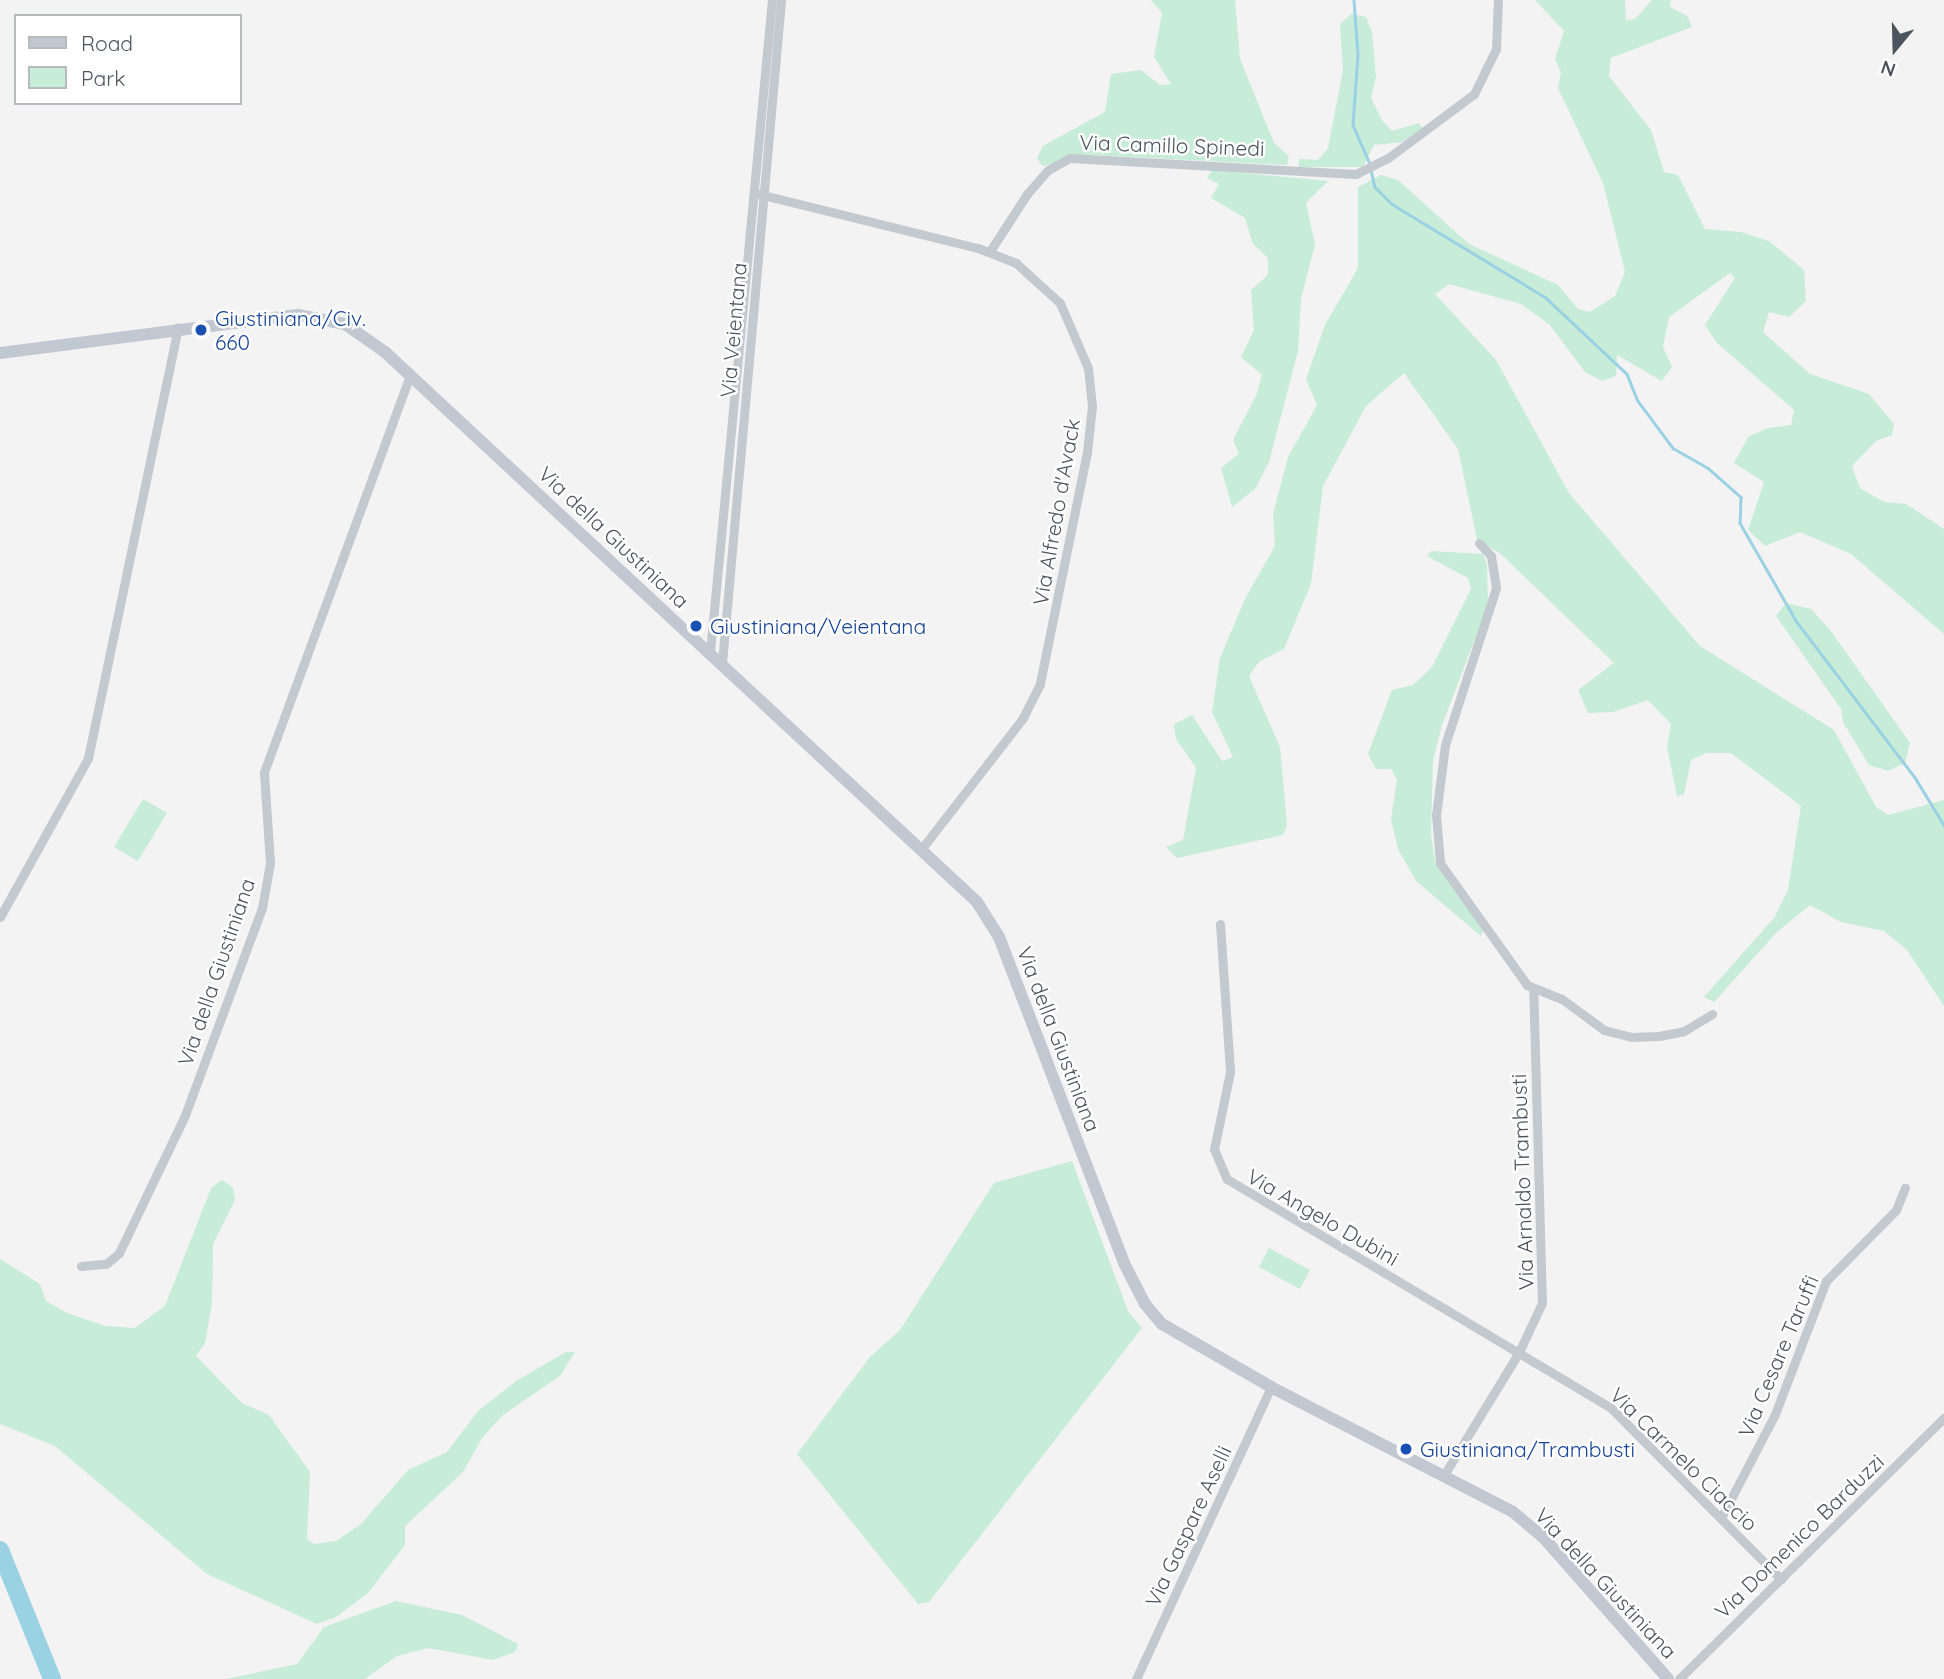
<!DOCTYPE html>
<html>
<head>
<meta charset="utf-8">
<style>
  body { margin:0 }
  #map { position:relative; width:1944px; height:1679px; overflow:hidden; background:#f4f3f3; font-family:Quicksand,sans-serif }
  div>[style] { position:absolute }
  [style*='--x'] { left:calc(var(--x)*1px); top:calc(var(--y)*1px); width:calc(var(--w)*1px); rotate:calc(var(--a)*1deg) }
  .green>* { inset:0; background:#c7ecd7 }
  .stream>* { height:2.5px; margin:-1.25px; padding:0 1.25px; transform-origin:1.25px; border-radius:1.25px; background:#9ad1e3 }
  .river>* { height:18px; margin:-9px; padding:0 9px; transform-origin:9px; border-radius:9px; background:#9ad1e3 }
  .street>* { height:9px; margin:-4.5px; padding:0 4.5px; transform-origin:4.5px; border-radius:4.5px; background:#c2c9cf }
  .secondary>* { height:12px; margin:-6px; padding:0 6px; transform-origin:6px; border-radius:6px; background:#c1c8d1 }
  .dots>* { width:19px; height:19px; translate:-50% -50%; box-sizing:border-box; border:4px solid #fff; border-radius:50% }
  span { translate:-50% -50%; white-space:nowrap; text-align:center; line-height:1.15; -webkit-text-stroke:5px #fff; paint-order:stroke }
  .street-label { font-size:21px; color:#4c555e }
  .transit-label { font-size:21px; color:#164399 }
  .left { translate:0 -50%; text-align:left }
  .legend { position:absolute; left:14px; top:14px; width:228px; height:91px; box-sizing:border-box; background:#fff; border:2px solid #b7bbbf; margin:0; padding:9px 12px; list-style:none; font-size:21px; color:#4c555e }
  .legend li { display:flex; align-items:center; gap:14px; height:35px }
  .legend b { width:35px; border:2px solid #b7bbbf }
  .north { position:absolute; left:1860px; top:14px; width:70px; height:70px; -webkit-text-stroke:5px #fff; paint-order:stroke; rotate:199deg; font-size:19px; font-weight:700; line-height:28px; text-align:center; color:#4c555e }
  .north::after { content:''; display:block; margin:auto; width:24px; height:32px; background:#4c555e; clip-path:polygon(50% 0,100% 100%,50% 72%,0 100%) }
</style>
</head>
<body>
<div id="map">
  <div class="green">
    <i style="clip-path:polygon(1151px 0,1235px 0,1240px 59px,1274px 143px,1289px 156px,1287px 165px,1092px 155px,1042px 166px,1037px 158px,1043px 146px,1105px 112px,1111px 74px,1141px 70px,1160px 85px,1171px 84px,1154px 57px,1162px 13px)"></i>
    <i style="clip-path:polygon(1535px 0,1625px 0,1626px 20px,1635px 19px,1652px 0,1671px 0,1670px 7px,1687px 16px,1692px 27px,1611px 58px,1609px 76px,1651px 130px,1664px 172px,1678px 175px,1705px 229px,1741px 232px,1769px 241px,1804px 270px,1806px 301px,1789px 317px,1769px 312px,1763px 332px,1810px 374px,1869px 394px,1894px 424px,1892px 435px,1876px 441px,1852px 466px,1860px 488px,1884px 502px,1906px 504px,1944px 529px,1944px 634px,1851px 554px,1800px 532px,1765px 546px,1748px 530px,1764px 482px,1734px 463px,1748px 437px,1768px 428px,1791px 425px,1794px 410px,1717px 343px,1705px 325px,1735px 278px,1730px 273px,1669px 317px,1663px 347px,1672px 367px,1662px 381px,1617px 355px,1616px 376px,1602px 381px,1585px 372px,1549px 324px,1521px 304px,1449px 284px,1435px 294px,1496px 360px,1569px 493px,1700px 646px,1834px 730px,1876px 807px,1888px 815px,1944px 800px,1944px 1006px,1907px 950px,1884px 931px,1841px 922px,1810px 905px,1777px 932px,1714px 1002px,1704px 997px,1774px 918px,1788px 890px,1801px 806px,1731px 753px,1706px 753px,1691px 760px,1684px 794px,1677px 796px,1667px 747px,1671px 724px,1648px 700px,1613px 712px,1588px 713px,1578px 690px,1614px 663px,1502px 555px,1477px 539px,1458px 449px,1404px 373px,1366px 406px,1323px 486px,1311px 584px,1284px 649px,1259px 662px,1249px 676px,1280px 747px,1287px 824px,1283px 835px,1177px 858px,1166px 847px,1183px 840px,1196px 768px,1176px 739px,1174px 724px,1192px 715px,1222px 761px,1233px 757px,1212px 712px,1220px 658px,1245px 599px,1275px 546px,1273px 514px,1288px 457px,1317px 405px,1306px 379px,1325px 325px,1358px 268px,1358px 187px,1381px 175px,1398px 180px,1469px 244px,1558px 285px,1578px 309px,1590px 312px,1615px 296px,1625px 272px,1603px 183px,1558px 88px,1561px 72px,1555px 59px,1564px 31px)"></i>
    <i style="clip-path:polygon(1351px 14px,1366px 17px,1372px 32px,1376px 77px,1371px 98px,1382px 120px,1392px 131px,1419px 123px,1423px 129px,1402px 142px,1374px 145px,1363px 167px,1299px 167px,1299px 159px,1318px 160px,1328px 148px,1343px 70px,1340px 24px)"></i>
    <i style="clip-path:polygon(1212px 170px,1328px 181px,1306px 203px,1315px 244px,1301px 299px,1298px 351px,1269px 462px,1255px 489px,1232px 507px,1221px 468px,1239px 454px,1233px 440px,1256px 396px,1262px 375px,1241px 357px,1254px 330px,1251px 290px,1268px 275px,1268px 258px,1253px 244px,1245px 218px,1211px 198px,1219px 184px,1207px 178px)"></i>
    <i style="clip-path:polygon(1431px 551px,1483px 554px,1487px 565px,1488px 605px,1442px 725px,1433px 760px,1431px 834px,1435px 862px,1483px 930px,1481px 936px,1416px 881px,1398px 849px,1391px 819px,1397px 780px,1391px 769px,1376px 769px,1368px 754px,1392px 690px,1413px 685px,1432px 667px,1471px 589px,1468px 578px,1427px 556px)"></i>
    <i style="clip-path:polygon(1786px 603px,1811px 609px,1831px 631px,1910px 743px,1905px 763px,1888px 771px,1869px 765px,1843px 722px,1841px 709px,1776px 616px)"></i>
    <i style="clip-path:polygon(143px 799px,167px 813px,138px 861px,114px 847px)"></i>
    <i style="clip-path:polygon(1072px 1161px,1128px 1311px,1142px 1328px,929px 1602px,918px 1604px,797px 1454px,870px 1357px,900px 1330px,994px 1183px)"></i>
    <i style="clip-path:polygon(222px 1180px,233px 1188px,235px 1200px,213px 1244px,212px 1303px,205px 1343px,196px 1356px,242px 1403px,269px 1415px,310px 1472px,307px 1539px,314px 1544px,336px 1541px,361px 1524px,408px 1470px,447px 1452px,478px 1411px,516px 1381px,566px 1352px,575px 1352px,560px 1376px,503px 1415px,482px 1438px,463px 1472px,405px 1526px,405px 1545px,368px 1593px,336px 1617px,317px 1624px,207px 1574px,55px 1446px,0 1424px,0 1259px,40px 1284px,46px 1301px,67px 1313px,105px 1326px,135px 1328px,165px 1306px,211px 1188px)"></i>
    <i style="clip-path:polygon(1269px 1248px,1310px 1270px,1300px 1289px,1259px 1267px)"></i>
    <i style="clip-path:polygon(396px 1601px,462px 1615px,518px 1644px,515px 1652px,493px 1660px,428px 1648px,397px 1656px,365px 1679px,226px 1679px,297px 1664px,324px 1627px)"></i>
  </div>
  <div class="stream">
    <i style="--x:1354;--y:0;--w:55;--a:85.8"></i>
    <i style="--x:1358;--y:55;--w:70;--a:94.1"></i>
    <i style="--x:1353;--y:125;--w:43;--a:66.4"></i>
    <i style="--x:1371;--y:170;--w:17;--a:77"></i>
    <i style="--x:1375;--y:187;--w:24;--a:45"></i>
    <i style="--x:1392;--y:204;--w:179;--a:31.3"></i>
    <i style="--x:1545;--y:297;--w:112;--a:43.2"></i>
    <i style="--x:1627;--y:374;--w:29;--a:68"></i>
    <i style="--x:1638;--y:401;--w:59;--a:53.3"></i>
    <i style="--x:1673;--y:448;--w:40;--a:29.7"></i>
    <i style="--x:1708;--y:468;--w:44;--a:41.3"></i>
    <i style="--x:1741;--y:497;--w:26;--a:92"></i>
    <i style="--x:1740;--y:523;--w:114;--a:60.1"></i>
    <i style="--x:1797;--y:622;--w:197;--a:52.8"></i>
    <i style="--x:1916;--y:779;--w:54;--a:58.7"></i>
  </div>
  <div class="river">
    <i style="--x:0;--y:1550;--w:139;--a:68"></i>
  </div>
  <div class="street">
    <i style="--x:755;--y:193;--w:230;--a:13.9"></i>
    <i style="--x:978;--y:248;--w:41;--a:21.5"></i>
    <i style="--x:1016;--y:263;--w:59;--a:42.3"></i>
    <i style="--x:1060;--y:303;--w:71;--a:66.7"></i>
    <i style="--x:1088;--y:368;--w:38;--a:84"></i>
    <i style="--x:1092;--y:406;--w:46;--a:96.2"></i>
    <i style="--x:1087;--y:452;--w:237;--a:101.5"></i>
    <i style="--x:1040;--y:684;--w:38;--a:117"></i>
    <i style="--x:1023;--y:718;--w:165;--a:127.8"></i>
    <i style="--x:990;--y:251;--w:68;--a:-57"></i>
    <i style="--x:1027;--y:194;--w:32;--a:-49"></i>
    <i style="--x:1048;--y:170;--w:25;--a:-29"></i>
    <i style="--x:1070;--y:158;--w:286;--a:3.2"></i>
    <i style="--x:1356;--y:174;--w:36;--a:-27"></i>
    <i style="--x:1388;--y:158;--w:107;--a:-36.7"></i>
    <i style="--x:1474;--y:94;--w:50;--a:-63.9"></i>
    <i style="--x:1496;--y:49;--w:49;--a:-87.7"></i>
    <i style="--x:1479;--y:543;--w:18;--a:47"></i>
    <i style="--x:1491;--y:556;--w:32;--a:81"></i>
    <i style="--x:1496;--y:588;--w:165;--a:108"></i>
    <i style="--x:1445;--y:745;--w:71;--a:97.3"></i>
    <i style="--x:1436;--y:815;--w:48;--a:85.2"></i>
    <i style="--x:1440;--y:863;--w:150;--a:54.5"></i>
    <i style="--x:1527;--y:985;--w:38;--a:22"></i>
    <i style="--x:1562;--y:999;--w:52;--a:36.4"></i>
    <i style="--x:1604;--y:1030;--w:29;--a:14"></i>
    <i style="--x:1632;--y:1037;--w:27;--a:-2"></i>
    <i style="--x:1659;--y:1036;--w:25;--a:-11"></i>
    <i style="--x:1684;--y:1031;--w:33;--a:-31"></i>
    <i style="--x:710;--y:652;--w:655;--a:-84.57"></i>
    <i style="--x:722;--y:663;--w:666;--a:-84.91"></i>
    <i style="--x:0;--y:917;--w:182;--a:-61"></i>
    <i style="--x:88;--y:758;--w:440;--a:-78.2"></i>
    <i style="--x:1220;--y:924;--w:148;--a:86.1"></i>
    <i style="--x:1230;--y:1072;--w:79;--a:101.7"></i>
    <i style="--x:1214;--y:1149;--w:33;--a:67"></i>
    <i style="--x:1227;--y:1179;--w:446;--a:30.8"></i>
    <i style="--x:1610;--y:1407;--w:243;--a:45.2"></i>
    <i style="--x:81;--y:1266;--w:25;--a:-5"></i>
    <i style="--x:106;--y:1264;--w:17;--a:-40"></i>
    <i style="--x:119;--y:1253;--w:153;--a:-64.4"></i>
    <i style="--x:185;--y:1115;--w:221;--a:-69.6"></i>
    <i style="--x:262;--y:908;--w:46;--a:-79.9"></i>
    <i style="--x:270;--y:863;--w:91;--a:-93.8"></i>
    <i style="--x:264;--y:772;--w:423;--a:-69.8"></i>
    <i style="--x:1444;--y:1475;--w:144;--a:-58.6"></i>
    <i style="--x:1519;--y:1352;--w:54;--a:-64.9"></i>
    <i style="--x:1542;--y:1303;--w:314;--a:-91.6"></i>
    <i style="--x:1722;--y:1516;--w:115;--a:-62.5"></i>
    <i style="--x:1775;--y:1414;--w:142;--a:-69"></i>
    <i style="--x:1826;--y:1281;--w:100;--a:-45.4"></i>
    <i style="--x:1896;--y:1210;--w:24;--a:-68"></i>
    <i style="--x:1136;--y:1679;--w:322;--a:-65.2"></i>
    <i style="--x:1679;--y:1679;--w:372;--a:-44.6"></i>
  </div>
  <div class="secondary">
    <i style="--x:0;--y:353;--w:300;--a:-7.3"></i>
    <i style="--x:298;--y:315;--w:48;--a:10.8"></i>
    <i style="--x:345;--y:324;--w:49;--a:35"></i>
    <i style="--x:385;--y:352;--w:808;--a:42.89"></i>
    <i style="--x:977;--y:902;--w:41;--a:57.8"></i>
    <i style="--x:999;--y:937;--w:349;--a:69"></i>
    <i style="--x:1124;--y:1263;--w:46;--a:62.9"></i>
    <i style="--x:1145;--y:1304;--w:26;--a:50"></i>
    <i style="--x:1162;--y:1324;--w:126;--a:30"></i>
    <i style="--x:1271;--y:1387;--w:272;--a:27.3"></i>
    <i style="--x:1513;--y:1512;--w:39;--a:40"></i>
    <i style="--x:1543;--y:1537;--w:189;--a:48.6"></i>
  </div>
  <div class="dots">
    <i style="left:201px;top:330px;background:#1a4fb4"></i>
    <i style="left:696px;top:626px;background:#1a4fb4"></i>
    <i style="left:1406px;top:1449px;background:#1a4fb4"></i>
  </div>
  <div class="street-label">
    <span style="left:1172px;top:145px;rotate:2deg">Via Camillo Spinedi</span>
    <span style="left:733px;top:330px;rotate:-85deg">Via Veientana</span>
    <span style="left:1056px;top:512px;rotate:-80deg">Via Alfredo d'Avack</span>
    <span style="left:614px;top:537px;rotate:43deg">Via della Giustiniana</span>
    <span style="left:216px;top:972px;rotate:-71deg">Via della Giustiniana</span>
    <span style="left:1059px;top:1039px;rotate:69deg">Via della Giustiniana</span>
    <span style="left:1522px;top:1182px;rotate:-92deg">Via Arnaldo Trambusti</span>
    <span style="left:1323px;top:1217px;rotate:30deg">Via Angelo Dubini</span>
    <span style="left:1778px;top:1356px;rotate:-67deg">Via Cesare Taruffi</span>
    <span style="left:1684px;top:1459px;rotate:44deg">Via Carmelo Ciaccio</span>
    <span style="left:1188px;top:1526px;rotate:-65deg">Via Gaspare Aselli</span>
    <span style="left:1799px;top:1536px;rotate:-44deg">Via Domenico Barduzzi</span>
    <span style="left:1606px;top:1583px;rotate:47deg">Via della Giustiniana</span>
  </div>
  <div class="transit-label">
    <span class="left" style="left:215px;top:330px">Giustiniana/Civ.<br>660</span>
    <span class="left" style="left:710px;top:626px">Giustiniana/Veientana</span>
    <span class="left" style="left:1420px;top:1449px">Giustiniana/Trambusti</span>
  </div>
  <ul class="legend">
  <li><b style="height:9px;background:#c1c8d1"></b>Road</li>
  <li><b style="height:19px;background:#c7ecd7"></b>Park</li>
  </ul>
  <div class="north">N</div>
</div>
</body>
</html>
